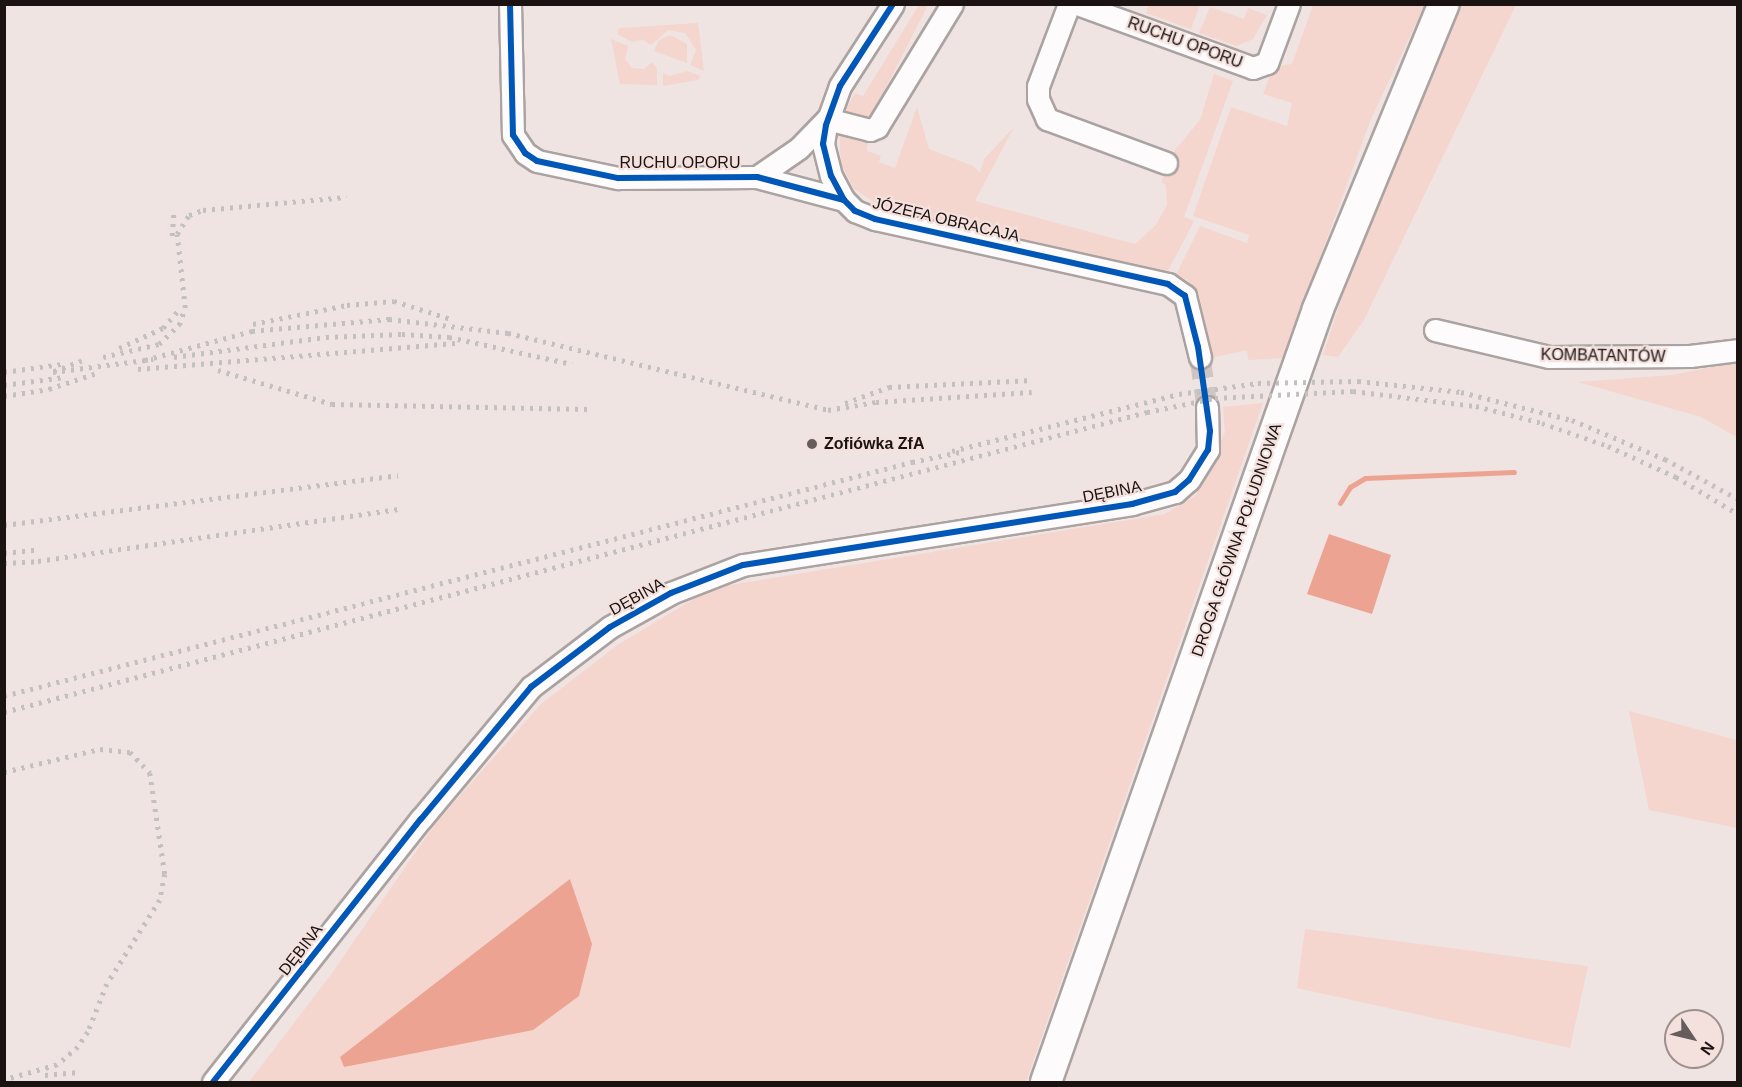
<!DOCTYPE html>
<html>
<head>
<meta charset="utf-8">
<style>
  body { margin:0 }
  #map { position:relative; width:1742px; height:1087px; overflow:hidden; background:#efe4e2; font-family:Arial,sans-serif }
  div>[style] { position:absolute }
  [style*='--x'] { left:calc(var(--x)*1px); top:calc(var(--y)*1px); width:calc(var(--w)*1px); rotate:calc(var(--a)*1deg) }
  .green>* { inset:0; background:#f4d6ce }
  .water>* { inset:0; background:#eda392 }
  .stream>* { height:5px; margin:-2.5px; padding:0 2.5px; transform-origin:2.5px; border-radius:2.5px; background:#eda392 }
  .street-tunnel>* { height:21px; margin-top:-10.5px; transform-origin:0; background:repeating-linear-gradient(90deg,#cfc5c3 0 21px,transparent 0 31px) }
  .roads { filter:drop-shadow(2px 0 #aaa3a1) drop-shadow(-2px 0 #aaa3a1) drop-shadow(0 2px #aaa3a1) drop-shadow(0 -2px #aaa3a1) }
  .street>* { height:21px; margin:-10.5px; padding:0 10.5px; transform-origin:10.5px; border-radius:10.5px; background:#fdfbfb }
  .secondary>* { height:30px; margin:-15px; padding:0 15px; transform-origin:15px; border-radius:15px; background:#fdfbfb }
  .rail>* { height:4.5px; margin-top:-2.25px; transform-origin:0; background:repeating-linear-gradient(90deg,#c3c0c0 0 3px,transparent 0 9px) }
  .cycleway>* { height:6px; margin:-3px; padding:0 3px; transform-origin:3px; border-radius:3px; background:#0057b8 }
  .dots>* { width:16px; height:16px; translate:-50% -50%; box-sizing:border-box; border:3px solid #f4e1dd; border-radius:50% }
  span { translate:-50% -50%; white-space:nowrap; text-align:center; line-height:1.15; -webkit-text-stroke:4.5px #f4e1dd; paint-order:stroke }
  .street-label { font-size:16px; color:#1a1312 }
  .poi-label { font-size:16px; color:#1a1312; font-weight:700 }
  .left { translate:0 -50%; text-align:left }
  .frame { position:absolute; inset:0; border:6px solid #1a1312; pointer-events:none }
  .north { position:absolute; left:1664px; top:1009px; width:60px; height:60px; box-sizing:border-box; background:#f4e1dd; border:2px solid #9d8f8c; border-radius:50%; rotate:125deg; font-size:16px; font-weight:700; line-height:24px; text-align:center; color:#1a1312 }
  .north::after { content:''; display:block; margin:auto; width:21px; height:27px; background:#655c5b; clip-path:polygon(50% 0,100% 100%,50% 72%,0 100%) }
</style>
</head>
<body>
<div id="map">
  <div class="green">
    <i style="clip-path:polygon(919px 5px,928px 5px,871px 117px,866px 121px,843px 116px,855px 93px,863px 96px)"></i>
    <i style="clip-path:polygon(1149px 5px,1149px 4px,1200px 5px,1191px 29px,1146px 13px)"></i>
    <i style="clip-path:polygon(1313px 5px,1425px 5px,1371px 119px,1283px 358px,1248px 360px,1247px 350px,1211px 358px,1199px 295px,1186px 279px,1176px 275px,1200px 226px,1247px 243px,1249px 235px,1193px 216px,1231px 107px,1287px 126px,1292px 103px,1263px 94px,1273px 67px,1292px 64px)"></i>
    <i style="clip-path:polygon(1459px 5px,1516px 5px,1364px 320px,1338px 357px,1323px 355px,1370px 211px,1433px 53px)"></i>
    <i style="clip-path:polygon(1210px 7px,1244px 19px,1248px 8px,1267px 15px,1253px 39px,1236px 46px,1199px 33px)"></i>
    <i style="clip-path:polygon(698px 23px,704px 71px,690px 65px,696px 50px,685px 33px,668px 30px,651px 45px,643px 40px,632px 42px,617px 34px,619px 28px)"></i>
    <i style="clip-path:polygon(671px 35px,687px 44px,687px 63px,654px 51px,659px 40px)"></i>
    <i style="clip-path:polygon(611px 39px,628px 46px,625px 59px,632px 68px,644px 69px,652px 62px,657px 68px,657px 85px,620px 84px)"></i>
    <i style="clip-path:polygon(687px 71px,700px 76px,698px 80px,663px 86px,663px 73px,670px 76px)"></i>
    <i style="clip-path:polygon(1214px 74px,1233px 81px,1184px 217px,1194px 221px,1167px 273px,883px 208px,854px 189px,841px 164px,839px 130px,869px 135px,867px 151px,881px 156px,879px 162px,895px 168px,917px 107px,929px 149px,973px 166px,980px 173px,984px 159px,1014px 127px,975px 201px,1135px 244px,1156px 225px,1167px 205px,1166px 185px,1161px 182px,1175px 150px,1200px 120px)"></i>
    <i style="clip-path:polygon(1737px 362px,1737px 437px,1701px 417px,1578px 382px,1672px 375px)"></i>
    <i style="clip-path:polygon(1263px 403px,1026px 1082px,249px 1082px,332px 973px,435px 824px,541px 704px,619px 644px,712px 588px,1165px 514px,1196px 495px,1225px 432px,1223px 407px)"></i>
    <i style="clip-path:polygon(1629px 711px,1737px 740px,1737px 828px,1649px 810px)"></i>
    <i style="clip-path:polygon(1305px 929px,1588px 966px,1570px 1048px,1297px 988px)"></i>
  </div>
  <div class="water">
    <i style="clip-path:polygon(1329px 534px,1391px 555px,1372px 614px,1307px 594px)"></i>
    <i style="clip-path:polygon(570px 879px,592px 944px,579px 996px,533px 1030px,344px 1067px,340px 1057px)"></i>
  </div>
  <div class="stream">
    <i style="--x:1340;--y:503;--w:19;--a:-58"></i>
    <i style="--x:1350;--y:487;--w:17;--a:-31"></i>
    <i style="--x:1365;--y:478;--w:149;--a:-2.3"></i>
  </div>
  <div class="street-tunnel">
    <i style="--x:1200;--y:357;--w:50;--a:82"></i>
  </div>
  <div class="roads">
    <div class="street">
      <i style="--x:510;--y:4;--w:131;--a:88.7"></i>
      <i style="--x:513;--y:135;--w:22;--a:56"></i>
      <i style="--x:525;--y:153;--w:14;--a:34"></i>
      <i style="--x:537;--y:161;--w:83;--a:11.9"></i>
      <i style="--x:618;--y:178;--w:139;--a:-0.4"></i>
      <i style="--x:757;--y:177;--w:90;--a:14.8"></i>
      <i style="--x:893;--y:4;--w:98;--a:122.9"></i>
      <i style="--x:840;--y:86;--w:41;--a:109.7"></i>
      <i style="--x:826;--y:125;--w:19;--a:99"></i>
      <i style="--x:823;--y:144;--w:33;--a:76"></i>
      <i style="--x:831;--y:176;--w:27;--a:62"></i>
      <i style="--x:844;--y:200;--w:16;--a:45"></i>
      <i style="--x:855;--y:211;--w:22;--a:22"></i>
      <i style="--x:875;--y:219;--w:300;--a:12.5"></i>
      <i style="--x:1168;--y:284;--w:21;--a:35"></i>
      <i style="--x:1185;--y:296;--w:63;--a:76.2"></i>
      <i style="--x:1069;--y:4;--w:88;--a:110.7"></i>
      <i style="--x:1038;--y:86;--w:13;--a:90"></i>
      <i style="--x:1038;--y:99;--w:22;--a:66"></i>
      <i style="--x:1047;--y:119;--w:127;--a:20.3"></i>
      <i style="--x:1077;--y:4;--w:187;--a:20"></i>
      <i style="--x:1253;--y:68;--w:15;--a:-20"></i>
      <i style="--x:1267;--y:63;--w:63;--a:-69.6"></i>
      <i style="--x:757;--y:177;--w:51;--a:-34.6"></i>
      <i style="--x:799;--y:148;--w:40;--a:-46"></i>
      <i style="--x:827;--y:119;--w:44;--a:14.3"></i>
      <i style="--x:870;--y:130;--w:8;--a:-23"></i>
      <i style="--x:877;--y:127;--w:144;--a:-58.6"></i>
      <i style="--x:1435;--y:330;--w:117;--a:13.3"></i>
      <i style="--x:1549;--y:357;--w:141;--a:-0.4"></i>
      <i style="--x:1690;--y:356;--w:48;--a:-7.1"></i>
      <i style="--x:213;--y:1082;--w:335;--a:-51.7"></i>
      <i style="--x:421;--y:819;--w:172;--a:-50.2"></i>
      <i style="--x:531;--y:687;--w:99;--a:-37.2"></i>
      <i style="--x:610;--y:627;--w:70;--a:-29.1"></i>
      <i style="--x:671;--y:593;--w:77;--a:-21.3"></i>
      <i style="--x:743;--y:565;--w:394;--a:-8.9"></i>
      <i style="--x:1132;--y:504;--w:45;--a:-15.6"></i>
      <i style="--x:1175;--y:492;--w:18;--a:-41"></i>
      <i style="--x:1189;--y:480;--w:36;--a:-58"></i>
      <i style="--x:1208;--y:450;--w:43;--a:-91.3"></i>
    </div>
    <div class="secondary">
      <i style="--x:1046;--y:1082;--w:819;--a:-70.61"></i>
      <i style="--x:1318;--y:309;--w:330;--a:-67.6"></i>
    </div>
  </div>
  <div class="rail">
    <i style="--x:172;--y:236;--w:26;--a:-86"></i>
    <i style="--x:253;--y:324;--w:96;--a:-11.4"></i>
    <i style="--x:347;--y:305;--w:47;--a:-4.9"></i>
    <i style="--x:394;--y:301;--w:60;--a:17.5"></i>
    <i style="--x:119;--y:348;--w:48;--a:-24.4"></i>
    <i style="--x:163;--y:328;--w:23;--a:-49"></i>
    <i style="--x:103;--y:357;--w:57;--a:-13.1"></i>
    <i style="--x:159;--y:344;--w:28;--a:-44"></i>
    <i style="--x:179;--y:325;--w:18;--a:-71"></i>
    <i style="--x:185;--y:308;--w:74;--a:-96.2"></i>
    <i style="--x:177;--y:234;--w:22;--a:-58"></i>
    <i style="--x:189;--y:215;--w:15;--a:-20"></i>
    <i style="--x:203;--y:210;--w:144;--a:-5.2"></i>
    <i style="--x:174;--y:357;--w:153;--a:-7.5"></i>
    <i style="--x:326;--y:337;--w:76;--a:-2.3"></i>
    <i style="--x:402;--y:334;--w:47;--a:3.7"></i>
    <i style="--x:449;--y:337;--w:126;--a:12.4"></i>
    <i style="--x:145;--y:360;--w:111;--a:-15.2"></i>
    <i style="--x:252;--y:331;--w:138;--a:-5"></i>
    <i style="--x:389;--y:319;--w:120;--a:6.7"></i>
    <i style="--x:508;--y:333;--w:329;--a:13.5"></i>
    <i style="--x:828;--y:410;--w:49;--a:-9.5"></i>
    <i style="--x:876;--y:402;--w:156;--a:-3.7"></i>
    <i style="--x:82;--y:361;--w:31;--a:159"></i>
    <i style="--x:53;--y:372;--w:101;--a:-7.4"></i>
    <i style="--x:138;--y:369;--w:318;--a:-4.7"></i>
    <i style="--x:218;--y:370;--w:119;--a:16.6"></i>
    <i style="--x:332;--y:404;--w:257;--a:1.1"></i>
    <i style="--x:4;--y:372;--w:59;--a:-7.9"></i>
    <i style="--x:4;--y:385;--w:61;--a:-7.6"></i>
    <i style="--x:4;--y:396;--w:46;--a:-8.8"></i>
    <i style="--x:49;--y:389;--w:54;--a:-18.4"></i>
    <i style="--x:845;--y:403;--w:47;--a:-20"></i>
    <i style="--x:889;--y:387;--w:144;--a:-2.8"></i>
    <i style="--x:952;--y:451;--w:234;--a:-14.1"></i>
    <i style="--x:1179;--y:394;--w:80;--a:-7.9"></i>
    <i style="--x:1258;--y:383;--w:100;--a:-1.1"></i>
    <i style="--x:1358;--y:381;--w:104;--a:6.1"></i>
    <i style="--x:1461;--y:392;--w:114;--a:14.2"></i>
    <i style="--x:1572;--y:420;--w:101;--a:22.8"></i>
    <i style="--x:1665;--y:459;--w:83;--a:28.7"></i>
    <i style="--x:4;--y:525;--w:397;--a:-7.2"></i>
    <i style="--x:4;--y:553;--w:36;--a:-6"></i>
    <i style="--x:4;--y:563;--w:34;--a:-3"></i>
    <i style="--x:38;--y:561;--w:366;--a:-8.2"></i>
    <i style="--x:4;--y:696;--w:938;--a:-14.45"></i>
    <i style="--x:912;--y:462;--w:49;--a:-11.8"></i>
    <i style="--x:4;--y:712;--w:1182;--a:-14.71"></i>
    <i style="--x:1147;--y:412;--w:69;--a:-11.6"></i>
    <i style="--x:1215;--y:398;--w:138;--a:-2.9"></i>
    <i style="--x:1353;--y:391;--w:124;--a:7"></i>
    <i style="--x:1476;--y:406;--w:68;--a:14.4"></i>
    <i style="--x:1542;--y:423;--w:70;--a:19.2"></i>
    <i style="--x:1608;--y:446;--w:75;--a:24.5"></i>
    <i style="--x:1676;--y:477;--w:72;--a:30.8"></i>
    <i style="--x:4;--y:772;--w:99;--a:-13.5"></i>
    <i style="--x:100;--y:749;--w:30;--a:6"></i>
    <i style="--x:130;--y:752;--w:29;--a:46"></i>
    <i style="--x:150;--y:773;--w:102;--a:81.6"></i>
    <i style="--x:165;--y:874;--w:26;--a:101"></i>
    <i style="--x:160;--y:900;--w:99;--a:122.2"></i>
    <i style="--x:107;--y:984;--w:52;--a:111.6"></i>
    <i style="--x:88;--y:1032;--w:18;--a:124"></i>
    <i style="--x:78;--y:1047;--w:28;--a:139"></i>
    <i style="--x:57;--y:1065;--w:55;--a:164.2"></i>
    <i style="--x:45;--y:1075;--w:36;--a:-5"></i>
  </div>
  <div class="cycleway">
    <i style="--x:510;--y:4;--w:131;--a:88.7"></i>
    <i style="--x:513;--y:135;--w:22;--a:56"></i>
    <i style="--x:525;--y:153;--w:14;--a:34"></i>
    <i style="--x:537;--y:161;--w:83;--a:11.9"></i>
    <i style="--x:618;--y:178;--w:139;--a:-0.4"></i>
    <i style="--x:757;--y:177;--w:90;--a:14.8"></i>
    <i style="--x:213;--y:1082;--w:335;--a:-51.7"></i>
    <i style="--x:421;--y:819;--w:172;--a:-50.2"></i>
    <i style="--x:531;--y:687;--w:99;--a:-37.2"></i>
    <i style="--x:610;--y:627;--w:70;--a:-29.1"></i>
    <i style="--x:671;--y:593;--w:77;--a:-21.3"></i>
    <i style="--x:743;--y:565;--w:394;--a:-8.9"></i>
    <i style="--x:1132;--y:504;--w:45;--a:-15.6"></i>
    <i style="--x:1175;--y:492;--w:18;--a:-41"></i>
    <i style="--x:1189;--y:480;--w:36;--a:-58"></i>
    <i style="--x:1208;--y:450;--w:19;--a:-84"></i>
    <i style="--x:1210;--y:431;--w:85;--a:-98.1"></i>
    <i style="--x:1198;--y:347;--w:53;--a:-104.3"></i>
    <i style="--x:1185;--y:296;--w:21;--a:-145"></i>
    <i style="--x:1168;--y:284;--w:300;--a:-167.5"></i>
    <i style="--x:875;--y:219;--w:22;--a:-158"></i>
    <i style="--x:855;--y:211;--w:16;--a:-135"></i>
    <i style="--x:844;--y:200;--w:27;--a:-118"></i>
    <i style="--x:831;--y:176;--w:33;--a:-104"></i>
    <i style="--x:823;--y:144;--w:19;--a:-81"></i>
    <i style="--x:826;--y:125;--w:41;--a:-70.3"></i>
    <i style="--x:840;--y:86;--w:98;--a:-57.1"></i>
  </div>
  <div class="dots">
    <i style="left:812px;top:444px;background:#655c5b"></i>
  </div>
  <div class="street-label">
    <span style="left:1185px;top:43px;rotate:20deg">RUCHU OPORU</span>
    <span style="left:680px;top:163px">RUCHU OPORU</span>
    <span style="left:946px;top:220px;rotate:13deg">JÓZEFA OBRACAJA</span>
    <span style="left:1603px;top:356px;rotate:1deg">KOMBATANTÓW</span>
    <span style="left:1112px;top:492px;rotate:-11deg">DĘBINA</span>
    <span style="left:1237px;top:540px;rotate:-71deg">DROGA GŁÓWNA POŁUDNIOWA</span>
    <span style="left:637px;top:597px;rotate:-29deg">DĘBINA</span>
    <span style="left:301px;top:950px;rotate:-52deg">DĘBINA</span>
  </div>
  <div class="poi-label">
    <span class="left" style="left:824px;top:444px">Zofiówka ZfA</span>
  </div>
  <div class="frame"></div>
  <div class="north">N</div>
</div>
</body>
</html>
